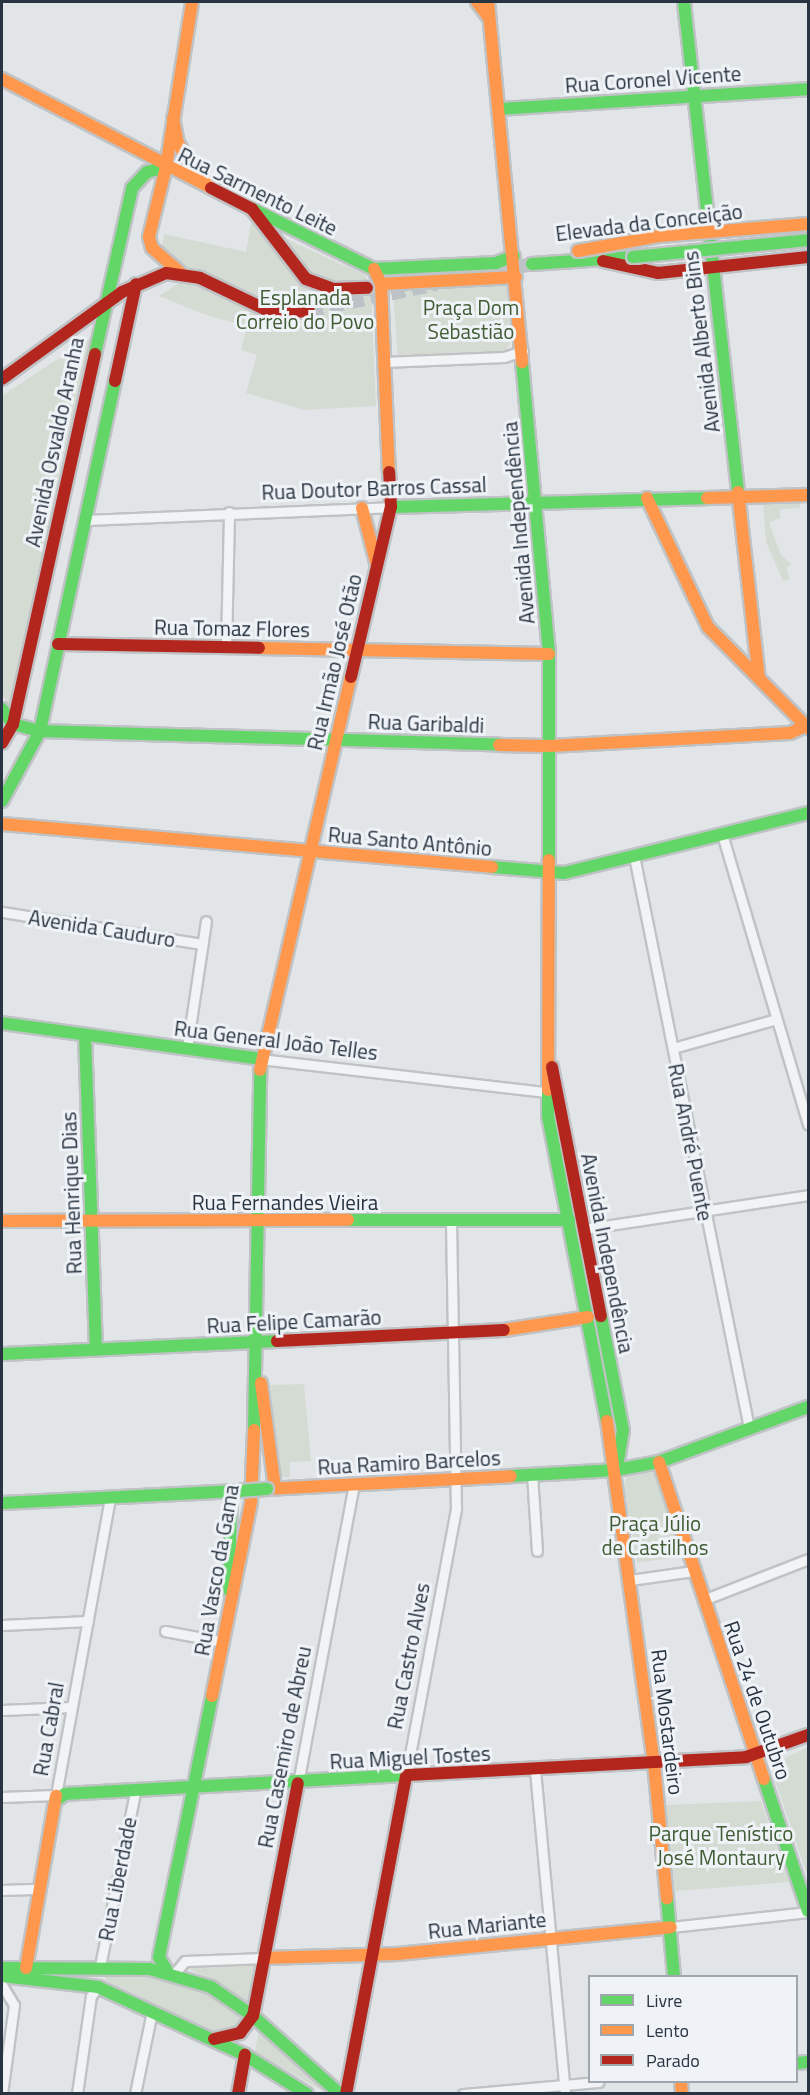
<!DOCTYPE html>
<html>
<head>
<meta charset="utf-8">
<style>
  body { margin:0 }
  #map { position:relative; width:810px; height:2095px; overflow:hidden; background:#e2e5e7; font-family:"Titillium Web",sans-serif }
  div>[style] { position:absolute }
  [style*='--x'] { left:calc(var(--x)*1px); top:calc(var(--y)*1px); width:calc(var(--w)*1px); rotate:calc(var(--a)*1deg) }
  .green>* { inset:0; background:#d4dbd2 }
  .primary-tunnel>* { height:14px; margin-top:-7px; transform-origin:0; background:repeating-linear-gradient(90deg,#bdc2c6 0 14px,transparent 0 21px) }
  .roads { filter:drop-shadow(2px 0 #c0c3c5) drop-shadow(-2px 0 #c0c3c5) drop-shadow(0 2px #c0c3c5) drop-shadow(0 -2px #c0c3c5) }
  .street>* { height:9px; margin:-4.5px; padding:0 4.5px; transform-origin:4.5px; border-radius:4.5px; background:#f1f3f4 }
  .fast>* { height:12px; margin:-6px; padding:0 6px; transform-origin:6px; border-radius:6px; background:#63d668 }
  .slow>* { height:12px; margin:-6px; padding:0 6px; transform-origin:6px; border-radius:6px; background:#ff974d }
  .jam>* { height:12px; margin:-6px; padding:0 6px; transform-origin:6px; border-radius:6px; background:#b3261e }
  .bridges { filter:drop-shadow(2px 0 #c0c3c5) drop-shadow(-2px 0 #c0c3c5) drop-shadow(0 2px #c0c3c5) drop-shadow(0 -2px #c0c3c5) }
  .fast-bridge>* { height:12px; margin:-6px; padding:0 6px; transform-origin:6px; border-radius:6px; background:#63d668 }
  .slow-bridge>* { height:12px; margin:-6px; padding:0 6px; transform-origin:6px; border-radius:6px; background:#ff974d }
  span { translate:-50% -50%; white-space:nowrap; text-align:center; line-height:1.15; -webkit-text-stroke:6px #eff3f7; paint-order:stroke }
  .street-label { font-size:21px; color:#283441 }
  .park-label { font-size:21px; color:#425d35 }
  .frame { position:absolute; inset:0; border:3px solid #283441; pointer-events:none }
  .legend { position:absolute; left:588px; top:1975px; width:210px; height:108px; box-sizing:border-box; background:#eff3f7; border:2px solid #9fa7ae; margin:0; padding:8px 10px; list-style:none; font-size:18px; color:#283441 }
  .legend li { display:flex; align-items:center; gap:12px; height:30px }
  .legend b { width:30px; border:2px solid #9fa7ae }
</style>
</head>
<body>
<div id="map">
  <div class="green">
    <i style="clip-path:polygon(251px 223px,365px 275px,371px 291px,376px 406px,304px 410px,246px 393px,257px 355px,241px 350px,247px 326px,209px 316px,159px 296px,188px 277px,162px 248px,164px 234px,246px 252px)"></i>
    <i style="clip-path:polygon(506px 278px,511px 342px,503px 354px,398px 358px,393px 292px)"></i>
    <i style="clip-path:polygon(91px 337px,63px 456px,10px 706px,2px 695px,2px 396px)"></i>
    <i style="clip-path:polygon(763px 501px,800px 501px,800px 508px,780px 509px,780px 518px,769px 523px,781px 555px,791px 564px,786px 568px,790px 579px,783px 581px,766px 542px)"></i>
    <i style="clip-path:polygon(304px 1384px,311px 1461px,290px 1462px,290px 1477px,281px 1477px,270px 1385px)"></i>
    <i style="clip-path:polygon(652px 1472px,660px 1477px,684px 1556px,637px 1563px,624px 1484px,628px 1476px)"></i>
    <i style="clip-path:polygon(808px 1747px,808px 1878px,770px 1765px)"></i>
    <i style="clip-path:polygon(761px 1801px,789px 1882px,675px 1891px,666px 1805px)"></i>
    <i style="clip-path:polygon(257px 1964px,250px 2003px,214px 1980px,189px 1969px,190px 1965px)"></i>
    <i style="clip-path:polygon(106px 1974px,166px 1977px,209px 1992px,239px 2014px,240px 2022px,229px 2031px,212px 2031px,105px 1980px)"></i>
    <i style="clip-path:polygon(259px 2029px,326px 2093px,255px 2052px)"></i>
  </div>
  <div class="primary-tunnel">
    <i style="--x:475;--y:276;--w:58;--a:-11.9"></i>
    <i style="--x:412;--y:279;--w:56;--a:-11.3"></i>
    <i style="--x:309;--y:311;--w:130;--a:-12"></i>
  </div>
  <div class="roads">
    <div class="street">
      <i style="--x:384;--y:362;--w:120;--a:-2.4"></i>
      <i style="--x:504;--y:357;--w:20;--a:-18"></i>
      <i style="--x:85;--y:520;--w:306;--a:-2.4"></i>
      <i style="--x:226;--y:647;--w:135;--a:-88.7"></i>
      <i style="--x:722;--y:834;--w:303;--a:73.5"></i>
      <i style="--x:634;--y:856;--w:583;--a:78.63"></i>
      <i style="--x:2;--y:912;--w:203;--a:9.1"></i>
      <i style="--x:187;--y:1048;--w:128;--a:-81.5"></i>
      <i style="--x:673;--y:1048;--w:107;--a:-15.7"></i>
      <i style="--x:260;--y:1059;--w:288;--a:6.6"></i>
      <i style="--x:584;--y:1229;--w:227;--a:-8.6"></i>
      <i style="--x:532;--y:1474;--w:77;--a:86.3"></i>
      <i style="--x:630;--y:1580;--w:64;--a:-8.1"></i>
      <i style="--x:703;--y:1600;--w:113;--a:-21.3"></i>
      <i style="--x:2;--y:1625;--w:86;--a:-2.7"></i>
      <i style="--x:165;--y:1631;--w:60;--a:10.6"></i>
      <i style="--x:2;--y:1710;--w:70;--a:-2.5"></i>
      <i style="--x:535;--y:1770;--w:325;--a:84.7"></i>
      <i style="--x:406;--y:1776;--w:272;--a:-79.4"></i>
      <i style="--x:456;--y:1509;--w:288;--a:-91"></i>
      <i style="--x:298;--y:1783;--w:304;--a:-79.4"></i>
      <i style="--x:2;--y:1797;--w:54;--a:-2.1"></i>
      <i style="--x:56;--y:1795;--w:303;--a:-79.7"></i>
      <i style="--x:2;--y:1890;--w:37;--a:-2"></i>
      <i style="--x:671;--y:1927;--w:138;--a:-6.2"></i>
      <i style="--x:100;--y:1966;--w:177;--a:-78.6"></i>
      <i style="--x:174;--y:1974;--w:17;--a:-50"></i>
      <i style="--x:185;--y:1961;--w:79;--a:-2.2"></i>
      <i style="--x:2;--y:1985;--w:23;--a:59"></i>
      <i style="--x:14;--y:2005;--w:90;--a:97.7"></i>
      <i style="--x:77;--y:2094;--w:99;--a:-81.9"></i>
      <i style="--x:91;--y:1996;--w:11;--a:-52"></i>
      <i style="--x:135;--y:2094;--w:85;--a:-78.4"></i>
      <i style="--x:463;--y:2094;--w:136;--a:-5.1"></i>
    </div>
    <div class="fast">
      <i style="--x:684;--y:2;--w:493;--a:83.7"></i>
      <i style="--x:500;--y:109;--w:309;--a:-3.7"></i>
      <i style="--x:253;--y:209;--w:135;--a:26.4"></i>
      <i style="--x:374;--y:269;--w:122;--a:-2.8"></i>
      <i style="--x:496;--y:263;--w:19;--a:-21"></i>
      <i style="--x:532;--y:264;--w:101;--a:-4"></i>
      <i style="--x:95;--y:354;--w:170;--a:-77.4"></i>
      <i style="--x:132;--y:188;--w:22;--a:-47"></i>
      <i style="--x:147;--y:172;--w:20;--a:-15"></i>
      <i style="--x:522;--y:362;--w:293;--a:84.7"></i>
      <i style="--x:549;--y:654;--w:206;--a:90"></i>
      <i style="--x:391;--y:507;--w:316;--a:-1.6"></i>
      <i style="--x:2;--y:709;--w:19;--a:54"></i>
      <i style="--x:13;--y:724;--w:28;--a:15"></i>
      <i style="--x:40;--y:731;--w:459;--a:1.7"></i>
      <i style="--x:2;--y:801;--w:80;--a:-61.5"></i>
      <i style="--x:40;--y:731;--w:358;--a:-77.9"></i>
      <i style="--x:492;--y:867;--w:72;--a:4.8"></i>
      <i style="--x:564;--y:873;--w:251;--a:-13.8"></i>
      <i style="--x:2;--y:1023;--w:260;--a:7.9"></i>
      <i style="--x:85;--y:1035;--w:314;--a:88"></i>
      <i style="--x:548;--y:1090;--w:26;--a:90"></i>
      <i style="--x:548;--y:1116;--w:311;--a:79.1"></i>
      <i style="--x:348;--y:1220;--w:221;--a:0"></i>
      <i style="--x:601;--y:1316;--w:116;--a:79.1"></i>
      <i style="--x:623;--y:1430;--w:30;--a:99"></i>
      <i style="--x:2;--y:1354;--w:275;--a:-2.7"></i>
      <i style="--x:254;--y:1430;--w:360;--a:-89"></i>
      <i style="--x:511;--y:1476;--w:105;--a:-3.3"></i>
      <i style="--x:616;--y:1470;--w:44;--a:-10.5"></i>
      <i style="--x:659;--y:1462;--w:159;--a:-20.3"></i>
      <i style="--x:2;--y:1503;--w:234;--a:-2.9"></i>
      <i style="--x:229;--y:1590;--w:99;--a:-88.8"></i>
      <i style="--x:764;--y:1779;--w:139;--a:71.6"></i>
      <i style="--x:55;--y:1801;--w:12;--a:-35"></i>
      <i style="--x:65;--y:1794;--w:344;--a:-3.2"></i>
      <i style="--x:667;--y:1898;--w:78;--a:84.9"></i>
      <i style="--x:2;--y:1968;--w:148;--a:0.4"></i>
      <i style="--x:150;--y:1969;--w:64;--a:16.4"></i>
      <i style="--x:211;--y:1987;--w:51;--a:34.6"></i>
      <i style="--x:253;--y:2016;--w:117;--a:41.9"></i>
      <i style="--x:167;--y:1971;--w:16;--a:-120"></i>
      <i style="--x:159;--y:1957;--w:266;--a:-78.5"></i>
      <i style="--x:2;--y:1976;--w:97;--a:6.5"></i>
      <i style="--x:98;--y:1987;--w:162;--a:24.8"></i>
      <i style="--x:245;--y:2055;--w:73;--a:32.2"></i>
      <i style="--x:796;--y:2063;--w:12;--a:-5"></i>
    </div>
    <div class="slow">
      <i style="--x:477;--y:2;--w:20;--a:53"></i>
      <i style="--x:488;--y:2;--w:362;--a:84.6"></i>
      <i style="--x:2;--y:79;--w:236;--a:27.5"></i>
      <i style="--x:173;--y:118;--w:25;--a:79"></i>
      <i style="--x:178;--y:143;--w:25;--a:61"></i>
      <i style="--x:190;--y:165;--w:21;--a:45"></i>
      <i style="--x:166;--y:167;--w:167;--a:-81"></i>
      <i style="--x:166;--y:167;--w:72;--a:103.7"></i>
      <i style="--x:149;--y:237;--w:11;--a:75"></i>
      <i style="--x:152;--y:248;--w:37;--a:41"></i>
      <i style="--x:374;--y:269;--w:17;--a:65"></i>
      <i style="--x:381;--y:284;--w:188;--a:87.6"></i>
      <i style="--x:381;--y:284;--w:135;--a:-3"></i>
      <i style="--x:738;--y:492;--w:187;--a:83.6"></i>
      <i style="--x:647;--y:498;--w:143;--a:64.7"></i>
      <i style="--x:708;--y:627;--w:142;--a:45.3"></i>
      <i style="--x:707;--y:498;--w:101;--a:-1.7"></i>
      <i style="--x:362;--y:508;--w:56;--a:75.5"></i>
      <i style="--x:259;--y:648;--w:290;--a:1.2"></i>
      <i style="--x:499;--y:745;--w:51;--a:1.1"></i>
      <i style="--x:550;--y:746;--w:240;--a:-3.1"></i>
      <i style="--x:790;--y:733;--w:20;--a:-24"></i>
      <i style="--x:2;--y:824;--w:492;--a:5"></i>
      <i style="--x:260;--y:1070;--w:403;--a:-77"></i>
      <i style="--x:548;--y:1090;--w:230;--a:-89.8"></i>
      <i style="--x:2;--y:1221;--w:346;--a:-0.2"></i>
      <i style="--x:504;--y:1330;--w:85;--a:-8.8"></i>
      <i style="--x:261;--y:1383;--w:106;--a:82.4"></i>
      <i style="--x:607;--y:1421;--w:346;--a:82.2"></i>
      <i style="--x:654;--y:1764;--w:135;--a:84.5"></i>
      <i style="--x:659;--y:1462;--w:334;--a:71.7"></i>
      <i style="--x:267;--y:1489;--w:244;--a:-3"></i>
      <i style="--x:212;--y:1696;--w:198;--a:-78.6"></i>
      <i style="--x:251;--y:1502;--w:72;--a:-87.6"></i>
      <i style="--x:264;--y:1958;--w:134;--a:-1.7"></i>
      <i style="--x:398;--y:1954;--w:274;--a:-5.6"></i>
      <i style="--x:26;--y:1968;--w:175;--a:-80.1"></i>
      <i style="--x:681;--y:2082;--w:12;--a:85"></i>
    </div>
    <div class="jam">
      <i style="--x:211;--y:188;--w:46;--a:27.1"></i>
      <i style="--x:252;--y:209;--w:88;--a:52.4"></i>
      <i style="--x:306;--y:279;--w:29;--a:20"></i>
      <i style="--x:333;--y:289;--w:34;--a:-2"></i>
      <i style="--x:603;--y:261;--w:56;--a:12.3"></i>
      <i style="--x:658;--y:273;--w:151;--a:-6.1"></i>
      <i style="--x:2;--y:379;--w:148;--a:-35.9"></i>
      <i style="--x:122;--y:292;--w:48;--a:-23.4"></i>
      <i style="--x:166;--y:273;--w:34;--a:8"></i>
      <i style="--x:200;--y:278;--w:81;--a:25.6"></i>
      <i style="--x:273;--y:313;--w:36;--a:-3"></i>
      <i style="--x:115;--y:381;--w:99;--a:-77.8"></i>
      <i style="--x:58;--y:644;--w:201;--a:1.1"></i>
      <i style="--x:351;--y:677;--w:175;--a:-76.8"></i>
      <i style="--x:391;--y:507;--w:35;--a:-93"></i>
      <i style="--x:2;--y:743;--w:22;--a:-60"></i>
      <i style="--x:13;--y:724;--w:379;--a:-77.5"></i>
      <i style="--x:552;--y:1067;--w:254;--a:78.9"></i>
      <i style="--x:277;--y:1341;--w:227;--a:-2.8"></i>
      <i style="--x:408;--y:1775;--w:338;--a:-3"></i>
      <i style="--x:746;--y:1757;--w:66;--a:-19.5"></i>
      <i style="--x:214;--y:2039;--w:27;--a:-13"></i>
      <i style="--x:240;--y:2033;--w:21;--a:-53"></i>
      <i style="--x:253;--y:2016;--w:237;--a:-79.1"></i>
      <i style="--x:238;--y:2094;--w:40;--a:-80"></i>
      <i style="--x:346;--y:2094;--w:324;--a:-79.3"></i>
    </div>
  </div>
  <div class="bridges">
    <div class="fast-bridge">
      <i style="--x:633;--y:257;--w:176;--a:-5.5"></i>
      <i style="--x:236;--y:1491;--w:31;--a:-4"></i>
    </div>
    <div class="slow-bridge">
      <i style="--x:578;--y:251;--w:82;--a:-10.5"></i>
      <i style="--x:659;--y:236;--w:149;--a:-4.6"></i>
    </div>
  </div>
  <div class="street-label">
    <span style="left:653px;top:79px;rotate:-4deg">Rua Coronel Vicente</span>
    <span style="left:258px;top:191px;rotate:26deg">Rua Sarmento Leite</span>
    <span style="left:649px;top:222px;rotate:-7deg">Elevada da Conceição</span>
    <span style="left:701px;top:342px;rotate:-97deg">Avenida Alberto Bins</span>
    <span style="left:54px;top:442px;rotate:-78deg">Avenida Osvaldo Aranha</span>
    <span style="left:374px;top:488px;rotate:-2deg">Rua Doutor Barros Cassal</span>
    <span style="left:518px;top:523px;rotate:-95deg">Avenida Independência</span>
    <span style="left:232px;top:628px;rotate:1deg">Rua Tomaz Flores</span>
    <span style="left:334px;top:662px;rotate:-77deg">Rua Irmão José Otão</span>
    <span style="left:426px;top:723px;rotate:2deg">Rua Garibaldi</span>
    <span style="left:410px;top:841px;rotate:5deg">Rua Santo Antônio</span>
    <span style="left:102px;top:928px;rotate:9deg">Avenida Cauduro</span>
    <span style="left:276px;top:1040px;rotate:7deg">Rua General João Telles</span>
    <span style="left:691px;top:1142px;rotate:79deg">Rua André Puente</span>
    <span style="left:71px;top:1193px;rotate:-92deg">Rua Henrique Dias</span>
    <span style="left:285px;top:1202px">Rua Fernandes Vieira</span>
    <span style="left:608px;top:1253px;rotate:79deg">Avenida Independência</span>
    <span style="left:294px;top:1321px;rotate:-3deg">Rua Felipe Camarão</span>
    <span style="left:409px;top:1462px;rotate:-3deg">Rua Ramiro Barcelos</span>
    <span style="left:216px;top:1570px;rotate:-80deg">Rua Vasco da Gama</span>
    <span style="left:408px;top:1656px;rotate:-79deg">Rua Castro Alves</span>
    <span style="left:758px;top:1700px;rotate:71deg">Rua 24 de Outubro</span>
    <span style="left:668px;top:1722px;rotate:83deg">Rua Mostardeiro</span>
    <span style="left:48px;top:1729px;rotate:-80deg">Rua Cabral</span>
    <span style="left:284px;top:1747px;rotate:-79deg">Rua Casemiro de Abreu</span>
    <span style="left:410px;top:1757px;rotate:-3deg">Rua Miguel Tostes</span>
    <span style="left:117px;top:1879px;rotate:-79deg">Rua Liberdade</span>
    <span style="left:487px;top:1925px;rotate:-6deg">Rua Mariante</span>
  </div>
  <div class="park-label">
    <span style="left:305px;top:309px">Esplanada<br>Correio do Povo</span>
    <span style="left:471px;top:319px">Praça Dom<br>Sebastião</span>
    <span style="left:655px;top:1535px">Praça Júlio<br>de Castilhos</span>
    <span style="left:721px;top:1845px">Parque Tenístico<br>José Montaury</span>
  </div>
  <div class="frame"></div>
  <ul class="legend">
  <li><b style="height:8px;background:#63d668"></b>Livre</li>
  <li><b style="height:8px;background:#ff974d"></b>Lento</li>
  <li><b style="height:8px;background:#b3261e"></b>Parado</li>
  </ul>
</div>
</body>
</html>
